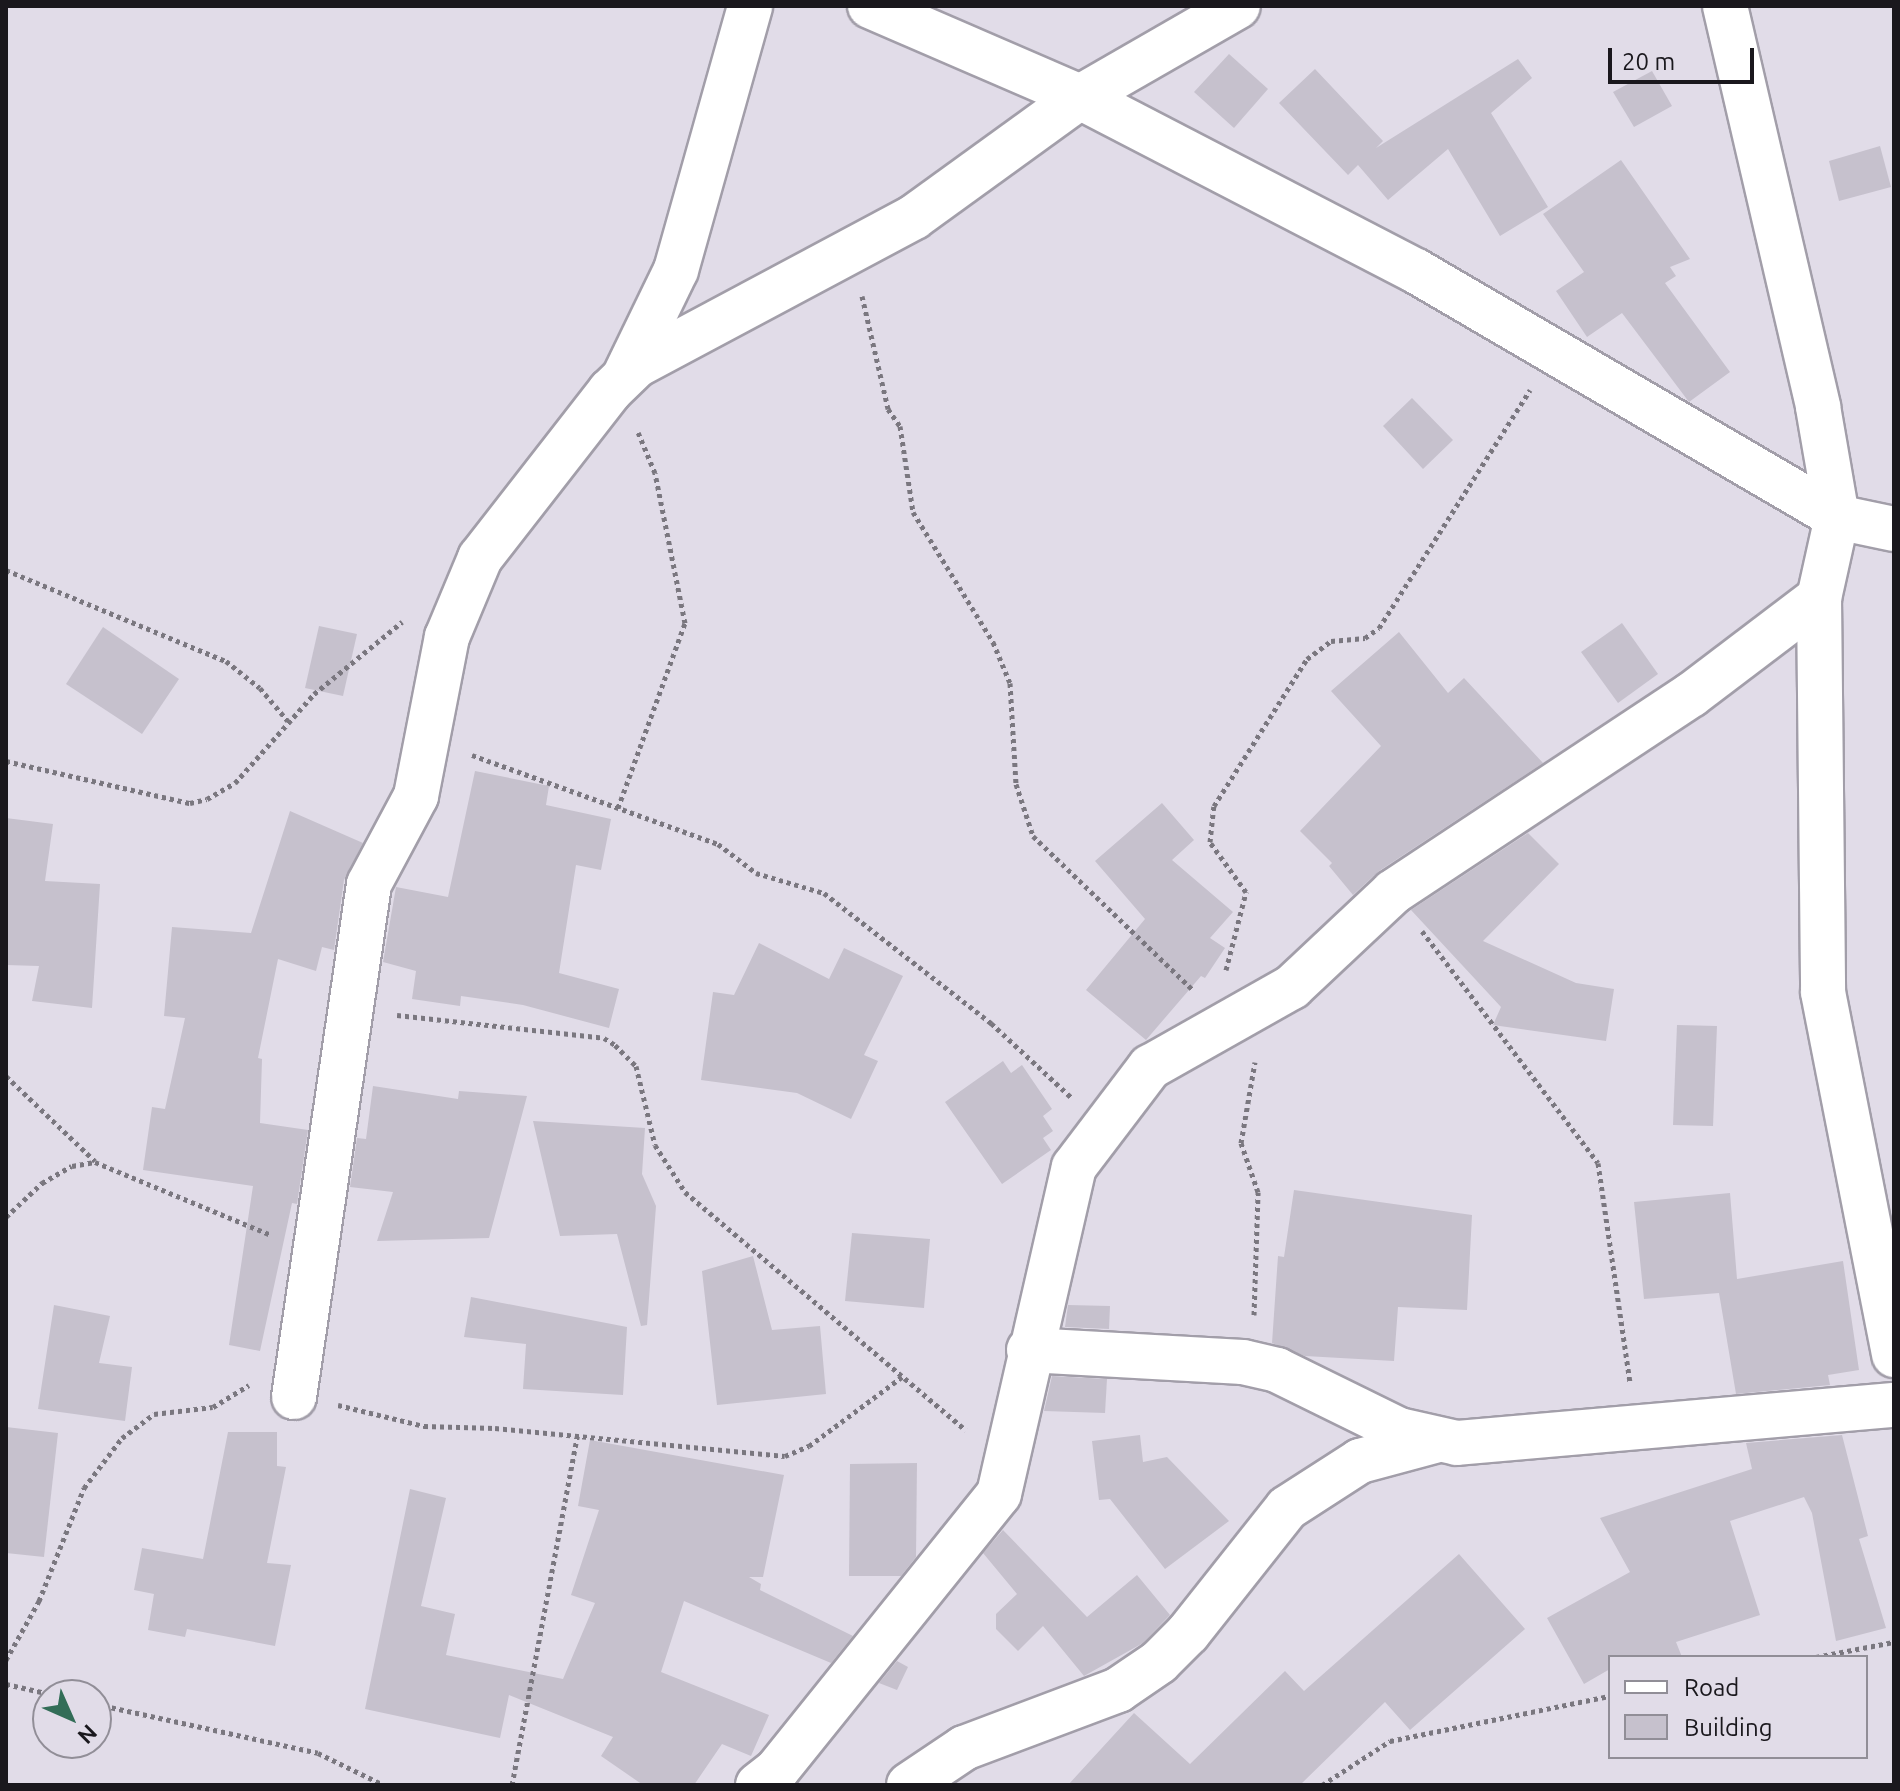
<!DOCTYPE html>
<html>
<head>
<meta charset="utf-8">
<style>
  body { margin:0 }
  #map { position:relative; width:1900px; height:1791px; overflow:hidden; background:#e1dce8; font-family:Ubuntu,sans-serif }
  div>[style] { position:absolute }
  [style*='--x'] { left:calc(var(--x)*1px); top:calc(var(--y)*1px); width:calc(var(--w)*1px); rotate:calc(var(--a)*1deg) }
  .building>* { inset:0; background:#c6c1cd }
  .path>* { height:5px; margin-top:-2.5px; transform-origin:0; background:repeating-linear-gradient(90deg,#7a777f 0 4px,transparent 0 8px) }
  .roads { filter:drop-shadow(2px 0 #a29ea9) drop-shadow(-2px 0 #a29ea9) drop-shadow(0 2px #a29ea9) drop-shadow(0 -2px #a29ea9) }
  .minor>* { height:44px; margin:-22px; padding:0 22px; transform-origin:22px; border-radius:22px; background:#fff }
  span { translate:-50% -50%; white-space:nowrap; text-align:center; line-height:1.15; -webkit-text-stroke:7px #e1dce8; paint-order:stroke }
  .frame { position:absolute; inset:0; border:8px solid #1a181d; pointer-events:none }
  .legend { position:absolute; left:1608px; top:1655px; width:260px; height:104px; box-sizing:border-box; background:#e1dce8; border:2px solid #918e97; margin:0; padding:10px 14px; list-style:none; font-size:24px; color:#1a181d }
  .legend li { display:flex; align-items:center; gap:16px; height:40px }
  .legend b { width:40px; border:2px solid #918e97 }
  .north { position:absolute; left:32px; top:1679px; width:80px; height:80px; box-sizing:border-box; background:#e1dce8; border:2px solid #918e97; border-radius:50%; rotate:135deg; font-size:22px; font-weight:700; line-height:32px; text-align:center; color:#1a181d }
  .north::after { content:''; display:block; margin:auto; width:28px; height:36px; background:#326d57; clip-path:polygon(50% 0,100% 100%,50% 72%,0 100%) }
  .scale { position:absolute; left:1608px; top:48px; width:146px; height:36px; box-sizing:border-box; border:4px solid #1a181d; border-top:0; padding-left:10px; font-size:24px; line-height:28px; white-space:nowrap; color:#1a181d; -webkit-text-stroke:6px #e1dce8; paint-order:stroke }
</style>
</head>
<body>
<div id="map">
  <div class="building">
    <i style="clip-path:polygon(1229px 54px,1268px 89px,1234px 128px,1194px 92px)"></i>
    <i style="clip-path:polygon(1518px 59px,1532px 78px,1491px 113px,1548px 207px,1500px 236px,1448px 149px,1388px 200px,1358px 165px,1348px 175px,1279px 103px,1315px 69px,1383px 141px,1376px 148px)"></i>
    <i style="clip-path:polygon(1652px 71px,1672px 106px,1634px 127px,1613px 92px)"></i>
    <i style="clip-path:polygon(1880px 146px,1891px 187px,1839px 201px,1829px 161px)"></i>
    <i style="clip-path:polygon(1621px 160px,1690px 259px,1670px 267px,1676px 276px,1665px 283px,1730px 372px,1689px 402px,1622px 313px,1587px 337px,1556px 291px,1584px 272px,1543px 214px)"></i>
    <i style="clip-path:polygon(1412px 398px,1453px 440px,1423px 469px,1383px 426px)"></i>
    <i style="clip-path:polygon(1622px 623px,1658px 674px,1618px 703px,1581px 652px)"></i>
    <i style="clip-path:polygon(319px 626px,357px 634px,343px 696px,305px 688px)"></i>
    <i style="clip-path:polygon(103px 627px,179px 679px,142px 734px,66px 684px)"></i>
    <i style="clip-path:polygon(1399px 632px,1448px 693px,1464px 678px,1543px 763px,1379px 871px,1353px 895px,1329px 866px,1332px 863px,1300px 831px,1381px 746px,1331px 691px)"></i>
    <i style="clip-path:polygon(475px 771px,549px 786px,546px 805px,611px 819px,601px 870px,576px 865px,559px 973px,619px 989px,609px 1028px,523px 1005px,461px 996px,460px 1006px,412px 999px,416px 971px,383px 962px,396px 887px,448px 897px)"></i>
    <i style="clip-path:polygon(1162px 803px,1194px 840px,1172px 860px,1233px 912px,1210px 938px,1225px 948px,1205px 978px,1201px 976px,1146px 1040px,1086px 990px,1145px 919px,1095px 861px)"></i>
    <i style="clip-path:polygon(290px 811px,363px 843px,344px 880px,334px 950px,322px 947px,316px 971px,278px 959px,258px 1058px,262px 1059px,260px 1123px,308px 1130px,297px 1204px,292px 1203px,260px 1351px,229px 1345px,253px 1186px,143px 1170px,152px 1107px,165px 1109px,185px 1018px,164px 1016px,172px 927px,251px 933px)"></i>
    <i style="clip-path:polygon(6px 818px,53px 824px,45px 881px,100px 884px,92px 1008px,32px 1001px,39px 966px,6px 965px)"></i>
    <i style="clip-path:polygon(1528px 833px,1559px 864px,1483px 941px,1576px 983px,1614px 989px,1606px 1041px,1493px 1025px,1501px 1007px,1411px 910px)"></i>
    <i style="clip-path:polygon(759px 943px,829px 979px,844px 948px,903px 976px,864px 1055px,878px 1061px,851px 1119px,797px 1093px,701px 1080px,713px 992px,734px 995px)"></i>
    <i style="clip-path:polygon(1677px 1025px,1717px 1026px,1713px 1126px,1673px 1125px)"></i>
    <i style="clip-path:polygon(1003px 1061px,1011px 1073px,1022px 1065px,1052px 1109px,1043px 1116px,1053px 1131px,1043px 1138px,1051px 1150px,1002px 1184px,945px 1102px)"></i>
    <i style="clip-path:polygon(373px 1086px,458px 1099px,459px 1091px,527px 1096px,489px 1238px,377px 1241px,393px 1192px,350px 1187px,357px 1138px,366px 1139px)"></i>
    <i style="clip-path:polygon(533px 1121px,645px 1128px,642px 1174px,656px 1206px,647px 1325px,641px 1326px,617px 1234px,560px 1236px)"></i>
    <i style="clip-path:polygon(1294px 1190px,1472px 1215px,1467px 1310px,1398px 1307px,1394px 1361px,1305px 1356px,1272px 1343px,1278px 1256px,1284px 1257px)"></i>
    <i style="clip-path:polygon(1730px 1193px,1737px 1279px,1843px 1261px,1859px 1370px,1828px 1375px,1830px 1385px,1736px 1394px,1719px 1293px,1644px 1299px,1634px 1202px)"></i>
    <i style="clip-path:polygon(852px 1233px,930px 1239px,924px 1308px,845px 1301px)"></i>
    <i style="clip-path:polygon(753px 1256px,772px 1330px,820px 1326px,826px 1394px,717px 1405px,702px 1271px)"></i>
    <i style="clip-path:polygon(471px 1297px,627px 1327px,623px 1395px,523px 1389px,526px 1344px,464px 1337px)"></i>
    <i style="clip-path:polygon(54px 1305px,110px 1316px,99px 1363px,132px 1367px,125px 1421px,38px 1409px)"></i>
    <i style="clip-path:polygon(1068px 1305px,1110px 1306px,1109px 1329px,1065px 1327px)"></i>
    <i style="clip-path:polygon(1052px 1376px,1107px 1379px,1105px 1413px,1044px 1411px)"></i>
    <i style="clip-path:polygon(6px 1427px,58px 1433px,44px 1557px,6px 1553px)"></i>
    <i style="clip-path:polygon(228px 1432px,277px 1432px,277px 1466px,286px 1467px,267px 1563px,291px 1565px,275px 1646px,187px 1629px,185px 1637px,148px 1630px,154px 1594px,134px 1590px,142px 1548px,203px 1559px)"></i>
    <i style="clip-path:polygon(1140px 1435px,1143px 1462px,1167px 1457px,1229px 1521px,1165px 1569px,1110px 1499px,1099px 1500px,1092px 1441px)"></i>
    <i style="clip-path:polygon(1842px 1435px,1868px 1536px,1859px 1539px,1886px 1628px,1836px 1641px,1812px 1513px,1804px 1497px,1730px 1521px,1760px 1615px,1676px 1642px,1682px 1657px,1610px 1657px,1610px 1669px,1584px 1684px,1547px 1618px,1630px 1572px,1600px 1518px,1752px 1469px,1746px 1443px)"></i>
    <i style="clip-path:polygon(590px 1440px,784px 1475px,763px 1577px,749px 1577px,761px 1584px,760px 1590px,853px 1636px,831px 1663px,684px 1601px,661px 1672px,769px 1715px,751px 1756px,722px 1744px,694px 1785px,643px 1785px,601px 1756px,613px 1737px,509px 1695px,500px 1738px,365px 1709px,410px 1489px,446px 1498px,421px 1606px,455px 1614px,446px 1655px,563px 1679px,595px 1603px,571px 1595px,599px 1510px,578px 1506px)"></i>
    <i style="clip-path:polygon(917px 1463px,916px 1557px,901px 1576px,849px 1576px,850px 1464px)"></i>
    <i style="clip-path:polygon(1003px 1530px,1087px 1617px,1137px 1575px,1170px 1615px,1143px 1643px,1084px 1676px,1043px 1626px,1018px 1651px,996px 1629px,996px 1614px,1017px 1594px,983px 1553px)"></i>
    <i style="clip-path:polygon(1459px 1554px,1525px 1629px,1410px 1730px,1385px 1702px,1300px 1785px,1068px 1785px,1134px 1713px,1190px 1764px,1285px 1671px,1304px 1691px)"></i>
    <i style="clip-path:polygon(897px 1661px,908px 1667px,897px 1690px,879px 1683px)"></i>
  </div>
  <div class="path">
    <i style="--x:862;--y:296;--w:116;--a:77"></i>
    <i style="--x:888;--y:409;--w:21;--a:55"></i>
    <i style="--x:900;--y:426;--w:87;--a:81.4"></i>
    <i style="--x:913;--y:512;--w:153;--a:58.4"></i>
    <i style="--x:993;--y:642;--w:44;--a:67.5"></i>
    <i style="--x:1010;--y:683;--w:101;--a:86.6"></i>
    <i style="--x:1016;--y:784;--w:55;--a:71.9"></i>
    <i style="--x:1033;--y:836;--w:221;--a:43.9"></i>
    <i style="--x:6;--y:570;--w:238;--a:22.5"></i>
    <i style="--x:226;--y:661;--w:43;--a:38.5"></i>
    <i style="--x:260;--y:688;--w:43;--a:49.7"></i>
    <i style="--x:472;--y:755;--w:262;--a:19.9"></i>
    <i style="--x:718;--y:844;--w:48;--a:37.3"></i>
    <i style="--x:756;--y:873;--w:71;--a:16.4"></i>
    <i style="--x:824;--y:893;--w:212;--a:37.9"></i>
    <i style="--x:991;--y:1023;--w:109;--a:42.8"></i>
    <i style="--x:6;--y:761;--w:189;--a:12.9"></i>
    <i style="--x:190;--y:803;--w:17;--a:-13"></i>
    <i style="--x:207;--y:799;--w:32;--a:-30"></i>
    <i style="--x:235;--y:783;--w:119;--a:-48.4"></i>
    <i style="--x:314;--y:694;--w:114;--a:-39.3"></i>
    <i style="--x:618;--y:808;--w:197;--a:-70.1"></i>
    <i style="--x:685;--y:623;--w:153;--a:-101.3"></i>
    <i style="--x:655;--y:473;--w:44;--a:-112.5"></i>
    <i style="--x:1422;--y:931;--w:291;--a:52.8"></i>
    <i style="--x:1598;--y:1163;--w:222;--a:81.7"></i>
    <i style="--x:1226;--y:970;--w:81;--a:-75.6"></i>
    <i style="--x:1246;--y:892;--w:62;--a:-125.8"></i>
    <i style="--x:1210;--y:842;--w:36;--a:-84"></i>
    <i style="--x:1214;--y:806;--w:174;--a:-57.7"></i>
    <i style="--x:1307;--y:659;--w:30;--a:-37"></i>
    <i style="--x:1331;--y:641;--w:34;--a:-5"></i>
    <i style="--x:1365;--y:638;--w:17;--a:-36"></i>
    <i style="--x:1379;--y:628;--w:282;--a:-57.6"></i>
    <i style="--x:397;--y:1015;--w:208;--a:6.3"></i>
    <i style="--x:604;--y:1038;--w:13;--a:32"></i>
    <i style="--x:615;--y:1045;--w:30;--a:45"></i>
    <i style="--x:636;--y:1066;--w:81;--a:76.5"></i>
    <i style="--x:655;--y:1145;--w:56;--a:57.4"></i>
    <i style="--x:685;--y:1192;--w:368;--a:40.3"></i>
    <i style="--x:6;--y:1076;--w:123;--a:43.7"></i>
    <i style="--x:6;--y:1217;--w:50;--a:-43.4"></i>
    <i style="--x:42;--y:1183;--w:34;--a:-30"></i>
    <i style="--x:72;--y:1166;--w:23;--a:-10"></i>
    <i style="--x:95;--y:1162;--w:191;--a:22.5"></i>
    <i style="--x:1254;--y:1315;--w:123;--a:-88.1"></i>
    <i style="--x:1258;--y:1192;--w:52;--a:-109.1"></i>
    <i style="--x:1241;--y:1143;--w:82;--a:-80.2"></i>
    <i style="--x:338;--y:1405;--w:89;--a:13.7"></i>
    <i style="--x:424;--y:1426;--w:71;--a:1.6"></i>
    <i style="--x:495;--y:1428;--w:291;--a:5.5"></i>
    <i style="--x:785;--y:1456;--w:26;--a:-23"></i>
    <i style="--x:809;--y:1446;--w:116;--a:-36.6"></i>
    <i style="--x:1816;--y:1657;--w:79;--a:-10.9"></i>
    <i style="--x:6;--y:1660;--w:68;--a:-60.8"></i>
    <i style="--x:39;--y:1601;--w:122;--a:-68.3"></i>
    <i style="--x:84;--y:1488;--w:63;--a:-52.8"></i>
    <i style="--x:122;--y:1438;--w:40;--a:-37"></i>
    <i style="--x:154;--y:1414;--w:59;--a:-6.8"></i>
    <i style="--x:213;--y:1407;--w:42;--a:-31.4"></i>
    <i style="--x:6;--y:1684;--w:50;--a:12.7"></i>
    <i style="--x:96;--y:1704;--w:227;--a:12.4"></i>
    <i style="--x:318;--y:1753;--w:73;--a:25.9"></i>
    <i style="--x:512;--y:1785;--w:355;--a:-79.4"></i>
    <i style="--x:1322;--y:1785;--w:81;--a:-32.9"></i>
    <i style="--x:1390;--y:1741;--w:225;--a:-11.6"></i>
  </div>
  <div class="roads">
    <div class="minor">
      <i style="--x:870;--y:6;--w:229;--a:23.4"></i>
      <i style="--x:1080;--y:97;--w:378;--a:27.4"></i>
      <i style="--x:1416;--y:271;--w:488;--a:30.3"></i>
      <i style="--x:1837;--y:517;--w:58;--a:11.9"></i>
      <i style="--x:1725;--y:6;--w:412;--a:76.9"></i>
      <i style="--x:1818;--y:407;--w:112;--a:80.2"></i>
      <i style="--x:1837;--y:517;--w:83;--a:102.5"></i>
      <i style="--x:1819;--y:598;--w:394;--a:89.4"></i>
      <i style="--x:1823;--y:992;--w:370;--a:78.9"></i>
      <i style="--x:626;--y:373;--w:114;--a:-64.1"></i>
      <i style="--x:676;--y:270;--w:274;--a:-74.3"></i>
      <i style="--x:1029;--y:1350;--w:214;--a:3.2"></i>
      <i style="--x:1243;--y:1362;--w:35;--a:13"></i>
      <i style="--x:1277;--y:1370;--w:136;--a:26.2"></i>
      <i style="--x:1399;--y:1430;--w:59;--a:12.6"></i>
      <i style="--x:1457;--y:1443;--w:439;--a:-5"></i>
      <i style="--x:294;--y:1397;--w:518;--a:-81.68"></i>
      <i style="--x:369;--y:884;--w:100;--a:-61.9"></i>
      <i style="--x:416;--y:796;--w:162;--a:-79"></i>
      <i style="--x:447;--y:637;--w:86;--a:-67.3"></i>
      <i style="--x:480;--y:558;--w:212;--a:-52.1"></i>
      <i style="--x:610;--y:391;--w:37;--a:-44"></i>
      <i style="--x:637;--y:365;--w:314;--a:-28.1"></i>
      <i style="--x:914;--y:217;--w:205;--a:-35.9"></i>
      <i style="--x:1080;--y:97;--w:182;--a:-29.9"></i>
      <i style="--x:758;--y:1785;--w:24;--a:-38"></i>
      <i style="--x:777;--y:1770;--w:354;--a:-51.2"></i>
      <i style="--x:999;--y:1494;--w:335;--a:-77.1"></i>
      <i style="--x:1074;--y:1167;--w:126;--a:-52.8"></i>
      <i style="--x:1150;--y:1067;--w:163;--a:-29.4"></i>
      <i style="--x:1292;--y:987;--w:139;--a:-43.2"></i>
      <i style="--x:1393;--y:892;--w:357;--a:-33.5"></i>
      <i style="--x:1691;--y:695;--w:161;--a:-37.2"></i>
      <i style="--x:909;--y:1785;--w:66;--a:-33.9"></i>
      <i style="--x:964;--y:1748;--w:165;--a:-20.6"></i>
      <i style="--x:1118;--y:1690;--w:50;--a:-34.3"></i>
      <i style="--x:1159;--y:1662;--w:41;--a:-45"></i>
      <i style="--x:1188;--y:1633;--w:159;--a:-51.6"></i>
      <i style="--x:1287;--y:1508;--w:87;--a:-32.8"></i>
      <i style="--x:1360;--y:1461;--w:77;--a:-15.1"></i>
    </div>
  </div>
  <div class="frame"></div>
  <ul class="legend">
  <li><b style="height:10px;background:#fff"></b>Road</li>
  <li><b style="height:22px;background:#c6c1cd"></b>Building</li>
  </ul>
  <div class="north">N</div>
  <div class="scale">20 m</div>
</div>
</body>
</html>
